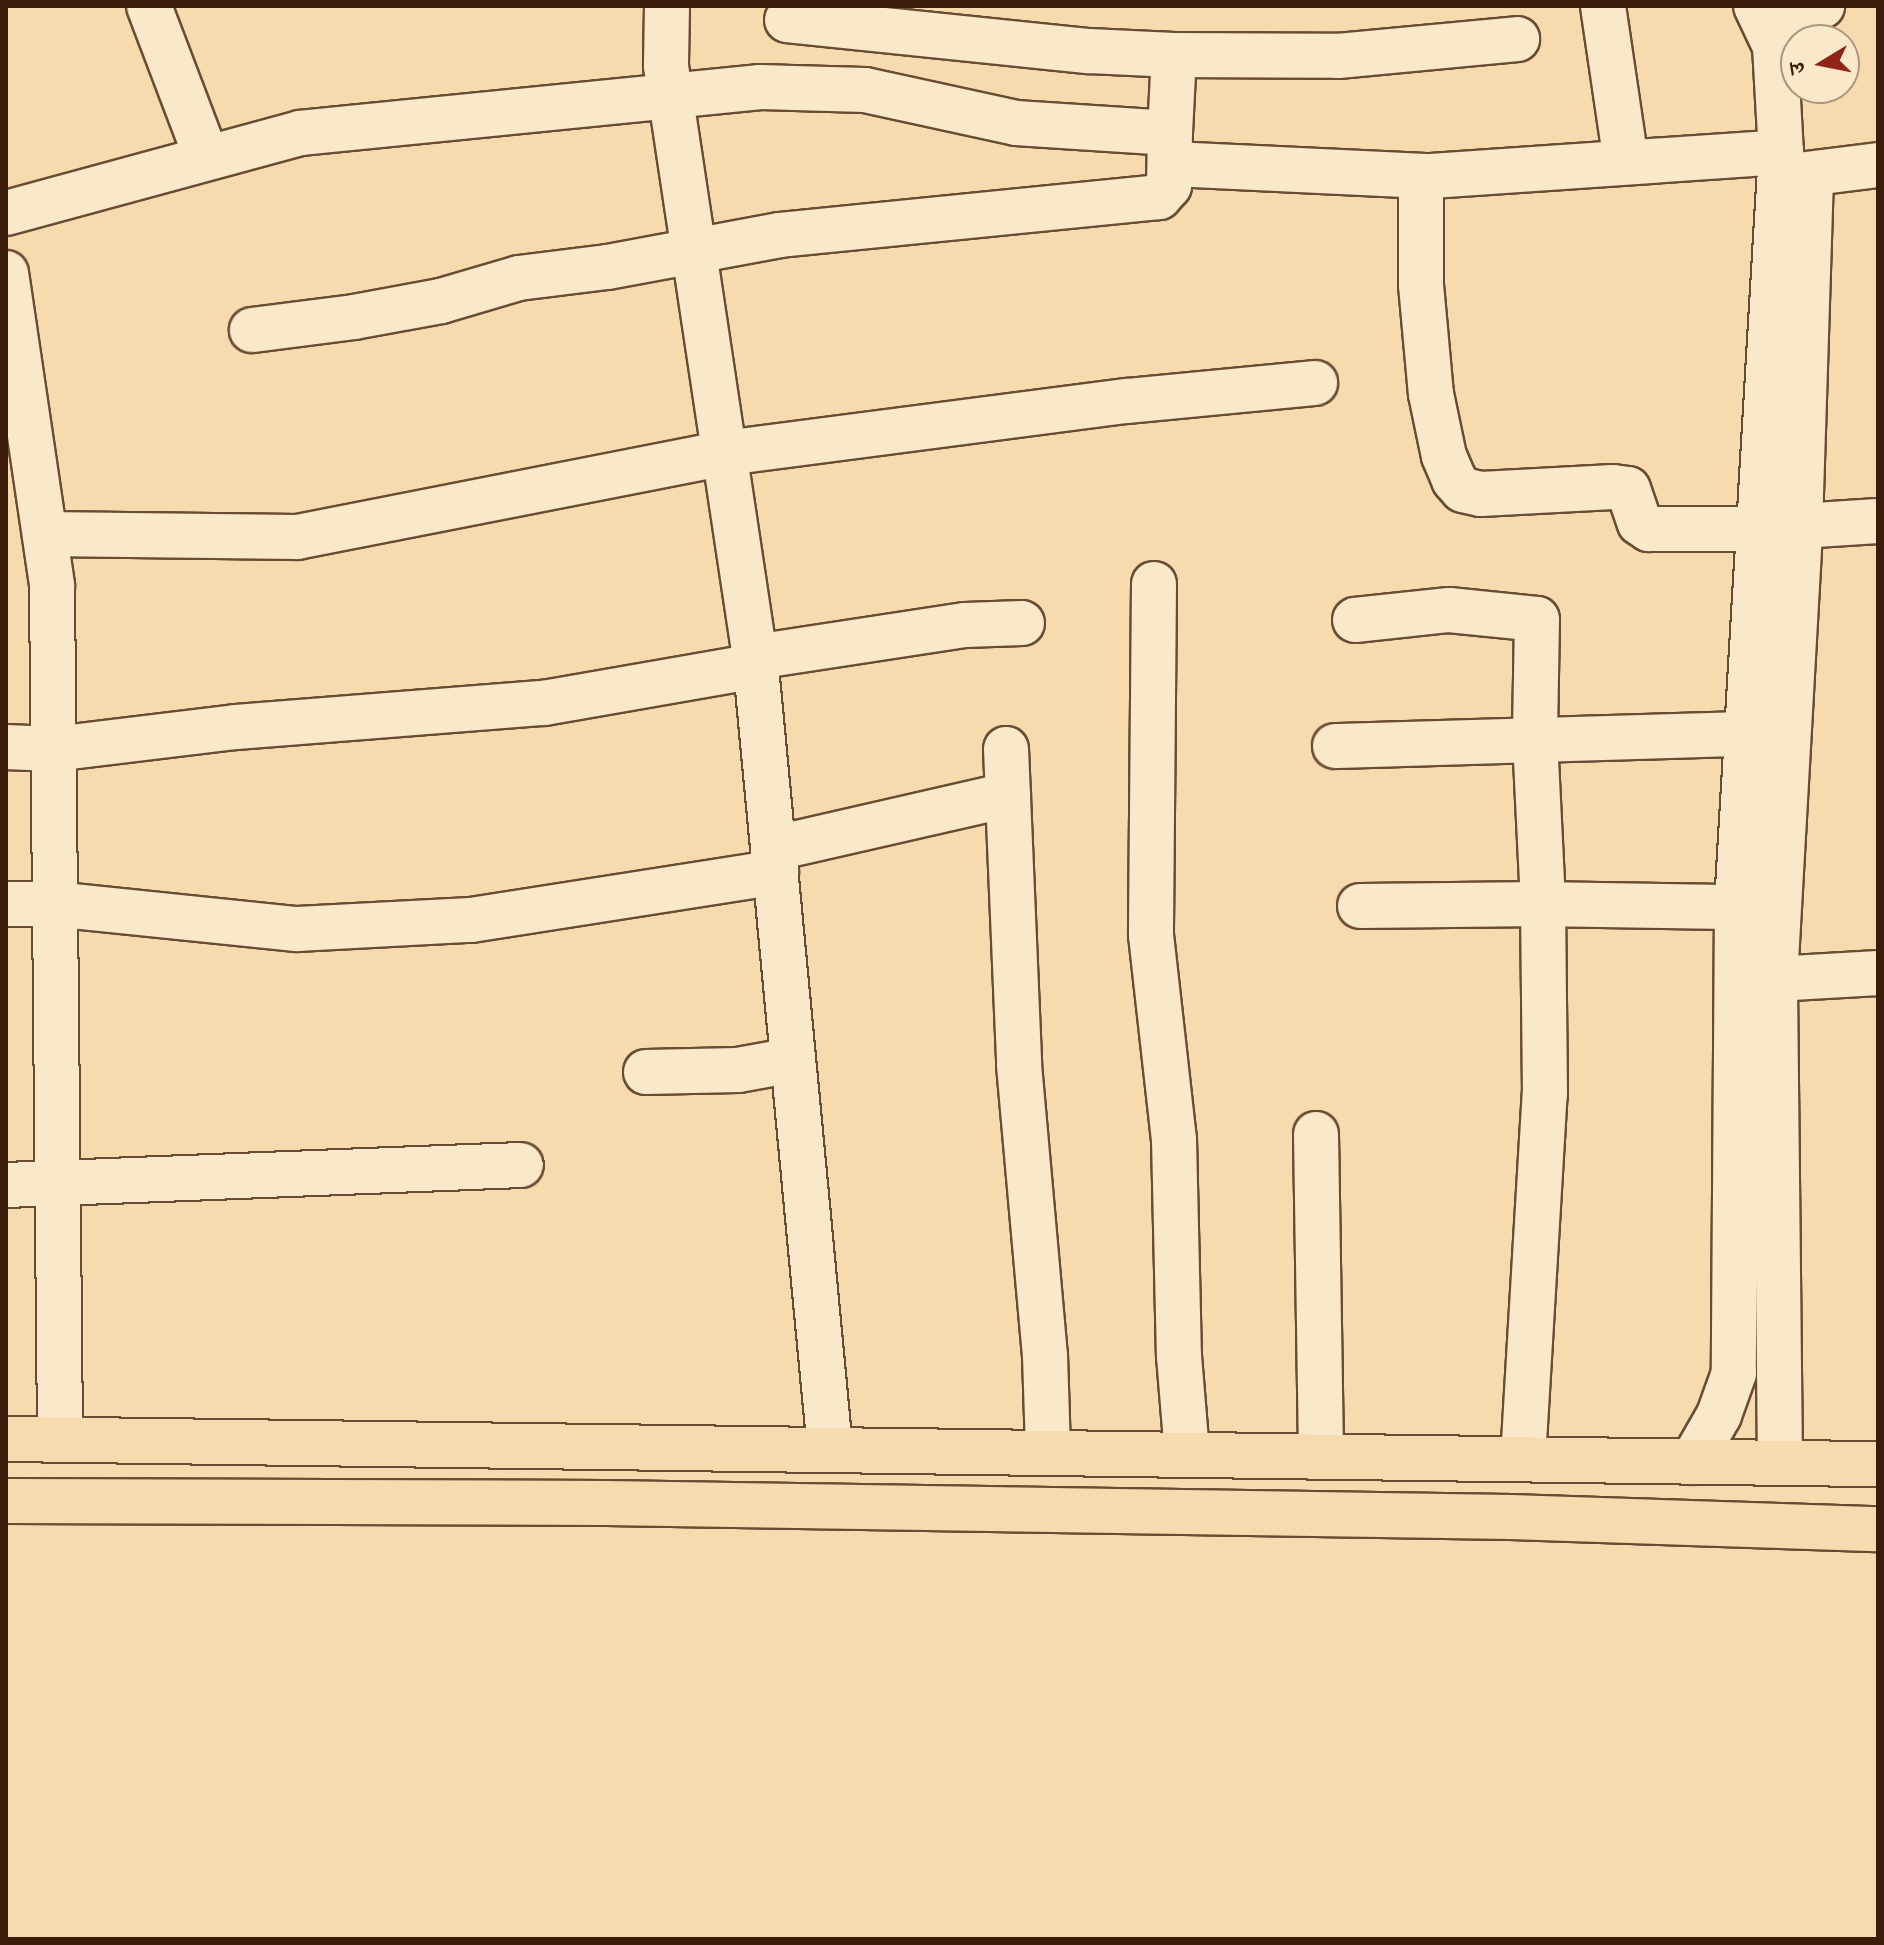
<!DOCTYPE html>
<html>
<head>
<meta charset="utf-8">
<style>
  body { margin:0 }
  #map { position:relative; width:1884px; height:1945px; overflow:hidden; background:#f6dbae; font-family:"Libre Bodoni","Noto Serif Devanagari",serif }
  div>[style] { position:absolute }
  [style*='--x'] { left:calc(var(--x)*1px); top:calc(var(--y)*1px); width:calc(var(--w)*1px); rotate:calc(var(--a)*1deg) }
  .roads { filter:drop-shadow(2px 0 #6a4b33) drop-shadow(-2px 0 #6a4b33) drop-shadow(0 2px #6a4b33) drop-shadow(0 -2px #6a4b33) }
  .minor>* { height:44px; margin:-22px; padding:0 22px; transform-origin:22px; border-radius:22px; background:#f9e8ca }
  .major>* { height:44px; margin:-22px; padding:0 22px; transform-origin:22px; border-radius:22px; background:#f6dbae }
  span { translate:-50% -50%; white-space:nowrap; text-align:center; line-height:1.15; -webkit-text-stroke:6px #f9e8ca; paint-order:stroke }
  .frame { position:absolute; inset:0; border:8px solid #3b1b0a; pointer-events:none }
  .north { position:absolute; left:1780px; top:24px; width:80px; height:80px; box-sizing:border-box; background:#f9e8ca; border:2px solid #ad967d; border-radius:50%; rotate:260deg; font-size:22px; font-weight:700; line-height:32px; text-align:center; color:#3b1b0a }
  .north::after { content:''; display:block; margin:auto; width:28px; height:36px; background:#8f2418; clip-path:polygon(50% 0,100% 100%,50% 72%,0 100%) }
</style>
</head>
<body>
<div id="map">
  <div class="roads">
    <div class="minor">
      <i style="--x:149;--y:6;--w:160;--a:69.2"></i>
      <i style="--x:667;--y:6;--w:60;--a:91"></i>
      <i style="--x:666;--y:66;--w:598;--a:81.44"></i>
      <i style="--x:755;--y:657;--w:796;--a:84.59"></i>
      <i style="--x:1603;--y:6;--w:157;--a:81.6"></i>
      <i style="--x:1756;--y:6;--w:44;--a:64.6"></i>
      <i style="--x:1775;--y:46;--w:106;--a:86.8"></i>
      <i style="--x:787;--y:20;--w:304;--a:5.9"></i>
      <i style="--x:1089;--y:51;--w:85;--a:2.7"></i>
      <i style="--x:1174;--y:55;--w:164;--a:0.3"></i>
      <i style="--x:1338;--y:56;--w:180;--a:-5.4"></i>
      <i style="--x:1768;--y:29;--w:59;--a:-23.1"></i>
      <i style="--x:1170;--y:133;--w:78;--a:-87.1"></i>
      <i style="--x:1172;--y:164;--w:259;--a:2.7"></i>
      <i style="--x:1431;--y:176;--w:351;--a:-3.9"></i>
      <i style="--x:1781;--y:152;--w:756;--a:93.34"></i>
      <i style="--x:1421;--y:176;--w:109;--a:90"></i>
      <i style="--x:1421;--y:285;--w:109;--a:84.8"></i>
      <i style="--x:1431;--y:394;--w:63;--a:78.2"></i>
      <i style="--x:1444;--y:456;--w:26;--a:67"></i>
      <i style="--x:1454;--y:480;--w:13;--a:48"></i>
      <i style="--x:1463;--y:490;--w:18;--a:13"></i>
      <i style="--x:1481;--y:494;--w:132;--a:-3"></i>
      <i style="--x:1613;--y:487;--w:15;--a:8"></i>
      <i style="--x:1628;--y:489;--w:36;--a:71"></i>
      <i style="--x:1640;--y:523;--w:11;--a:34"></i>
      <i style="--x:1649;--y:529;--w:111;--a:0"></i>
      <i style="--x:1782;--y:177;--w:97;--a:-7.1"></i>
      <i style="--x:6;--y:213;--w:305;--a:-15.2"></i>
      <i style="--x:300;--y:133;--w:463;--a:-5.7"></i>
      <i style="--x:761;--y:87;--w:104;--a:1.7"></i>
      <i style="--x:865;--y:90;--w:155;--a:12.3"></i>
      <i style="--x:1016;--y:123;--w:154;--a:3.7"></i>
      <i style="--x:1170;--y:133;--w:53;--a:91.1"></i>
      <i style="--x:1169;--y:186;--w:15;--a:132"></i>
      <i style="--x:1159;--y:197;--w:381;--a:174.3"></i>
      <i style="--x:780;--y:235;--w:176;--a:169.5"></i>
      <i style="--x:607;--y:267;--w:89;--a:172.9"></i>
      <i style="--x:519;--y:278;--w:81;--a:163.6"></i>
      <i style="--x:441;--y:301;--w:88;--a:169.6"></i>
      <i style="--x:354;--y:317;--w:103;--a:172.7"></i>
      <i style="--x:6;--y:273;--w:316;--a:81.6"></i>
      <i style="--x:52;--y:586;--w:854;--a:89.46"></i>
      <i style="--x:1800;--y:526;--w:78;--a:-3.7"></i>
      <i style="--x:45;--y:534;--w:252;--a:0.7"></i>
      <i style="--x:297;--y:537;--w:436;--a:-11.1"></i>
      <i style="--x:725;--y:453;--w:405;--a:-7.4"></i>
      <i style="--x:1127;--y:401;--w:189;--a:-5.5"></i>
      <i style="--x:1154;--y:584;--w:351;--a:90.5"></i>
      <i style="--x:1151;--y:935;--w:205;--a:83.6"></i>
      <i style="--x:1174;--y:1139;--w:217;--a:88.7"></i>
      <i style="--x:1179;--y:1356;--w:98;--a:85.3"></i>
      <i style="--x:1355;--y:620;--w:95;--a:-6.1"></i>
      <i style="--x:1449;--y:610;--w:88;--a:5.8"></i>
      <i style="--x:1537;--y:619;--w:120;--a:91"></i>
      <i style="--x:1535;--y:739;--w:165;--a:87.2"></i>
      <i style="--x:1543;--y:904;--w:183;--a:179.4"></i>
      <i style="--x:755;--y:657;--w:212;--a:-8.7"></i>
      <i style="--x:965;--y:625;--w:57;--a:-2"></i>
      <i style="--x:1335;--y:746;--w:412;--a:-1.7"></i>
      <i style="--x:6;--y:747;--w:48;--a:2.4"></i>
      <i style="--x:54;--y:749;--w:183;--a:-6.9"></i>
      <i style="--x:236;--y:727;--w:309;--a:-4.5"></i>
      <i style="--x:544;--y:703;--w:215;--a:-9.9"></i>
      <i style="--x:1006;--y:749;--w:316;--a:87.6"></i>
      <i style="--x:1019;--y:1065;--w:291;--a:84.9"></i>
      <i style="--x:1045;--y:1355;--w:97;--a:88.2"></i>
      <i style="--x:6;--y:904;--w:47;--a:0"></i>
      <i style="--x:53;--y:904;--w:245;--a:5.9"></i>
      <i style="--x:297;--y:929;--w:174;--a:-3"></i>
      <i style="--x:471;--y:920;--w:309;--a:-8.9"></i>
      <i style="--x:776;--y:872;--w:24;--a:-90"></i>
      <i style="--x:776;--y:848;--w:238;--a:-12.9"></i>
      <i style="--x:1775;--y:979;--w:103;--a:-3.3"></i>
      <i style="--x:646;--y:1072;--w:92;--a:-1.2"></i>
      <i style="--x:738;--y:1070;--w:56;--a:-10.3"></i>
      <i style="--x:1316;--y:1134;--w:322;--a:89.1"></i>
      <i style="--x:6;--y:1185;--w:515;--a:-2.22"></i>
      <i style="--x:1523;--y:1459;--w:366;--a:-86.6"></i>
      <i style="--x:1545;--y:1094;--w:190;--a:-90.6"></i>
      <i style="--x:1543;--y:904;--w:194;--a:0.9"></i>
      <i style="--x:1737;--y:907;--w:466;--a:90.4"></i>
      <i style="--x:1734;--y:1373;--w:45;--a:109.7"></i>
      <i style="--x:1719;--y:1415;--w:54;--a:119.9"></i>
      <i style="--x:1780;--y:1463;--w:484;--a:-90.6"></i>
      <i style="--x:1775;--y:979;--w:454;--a:-86.8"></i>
      <i style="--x:1800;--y:526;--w:352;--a:-88.2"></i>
    </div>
    <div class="major">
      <i style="--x:6;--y:1439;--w:1872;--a:0.77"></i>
      <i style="--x:6;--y:1501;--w:600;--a:0.19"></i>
      <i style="--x:606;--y:1503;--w:904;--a:0.89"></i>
      <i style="--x:1510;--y:1517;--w:368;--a:1.9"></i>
    </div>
  </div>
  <div class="frame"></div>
  <div class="north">उ</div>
</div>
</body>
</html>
